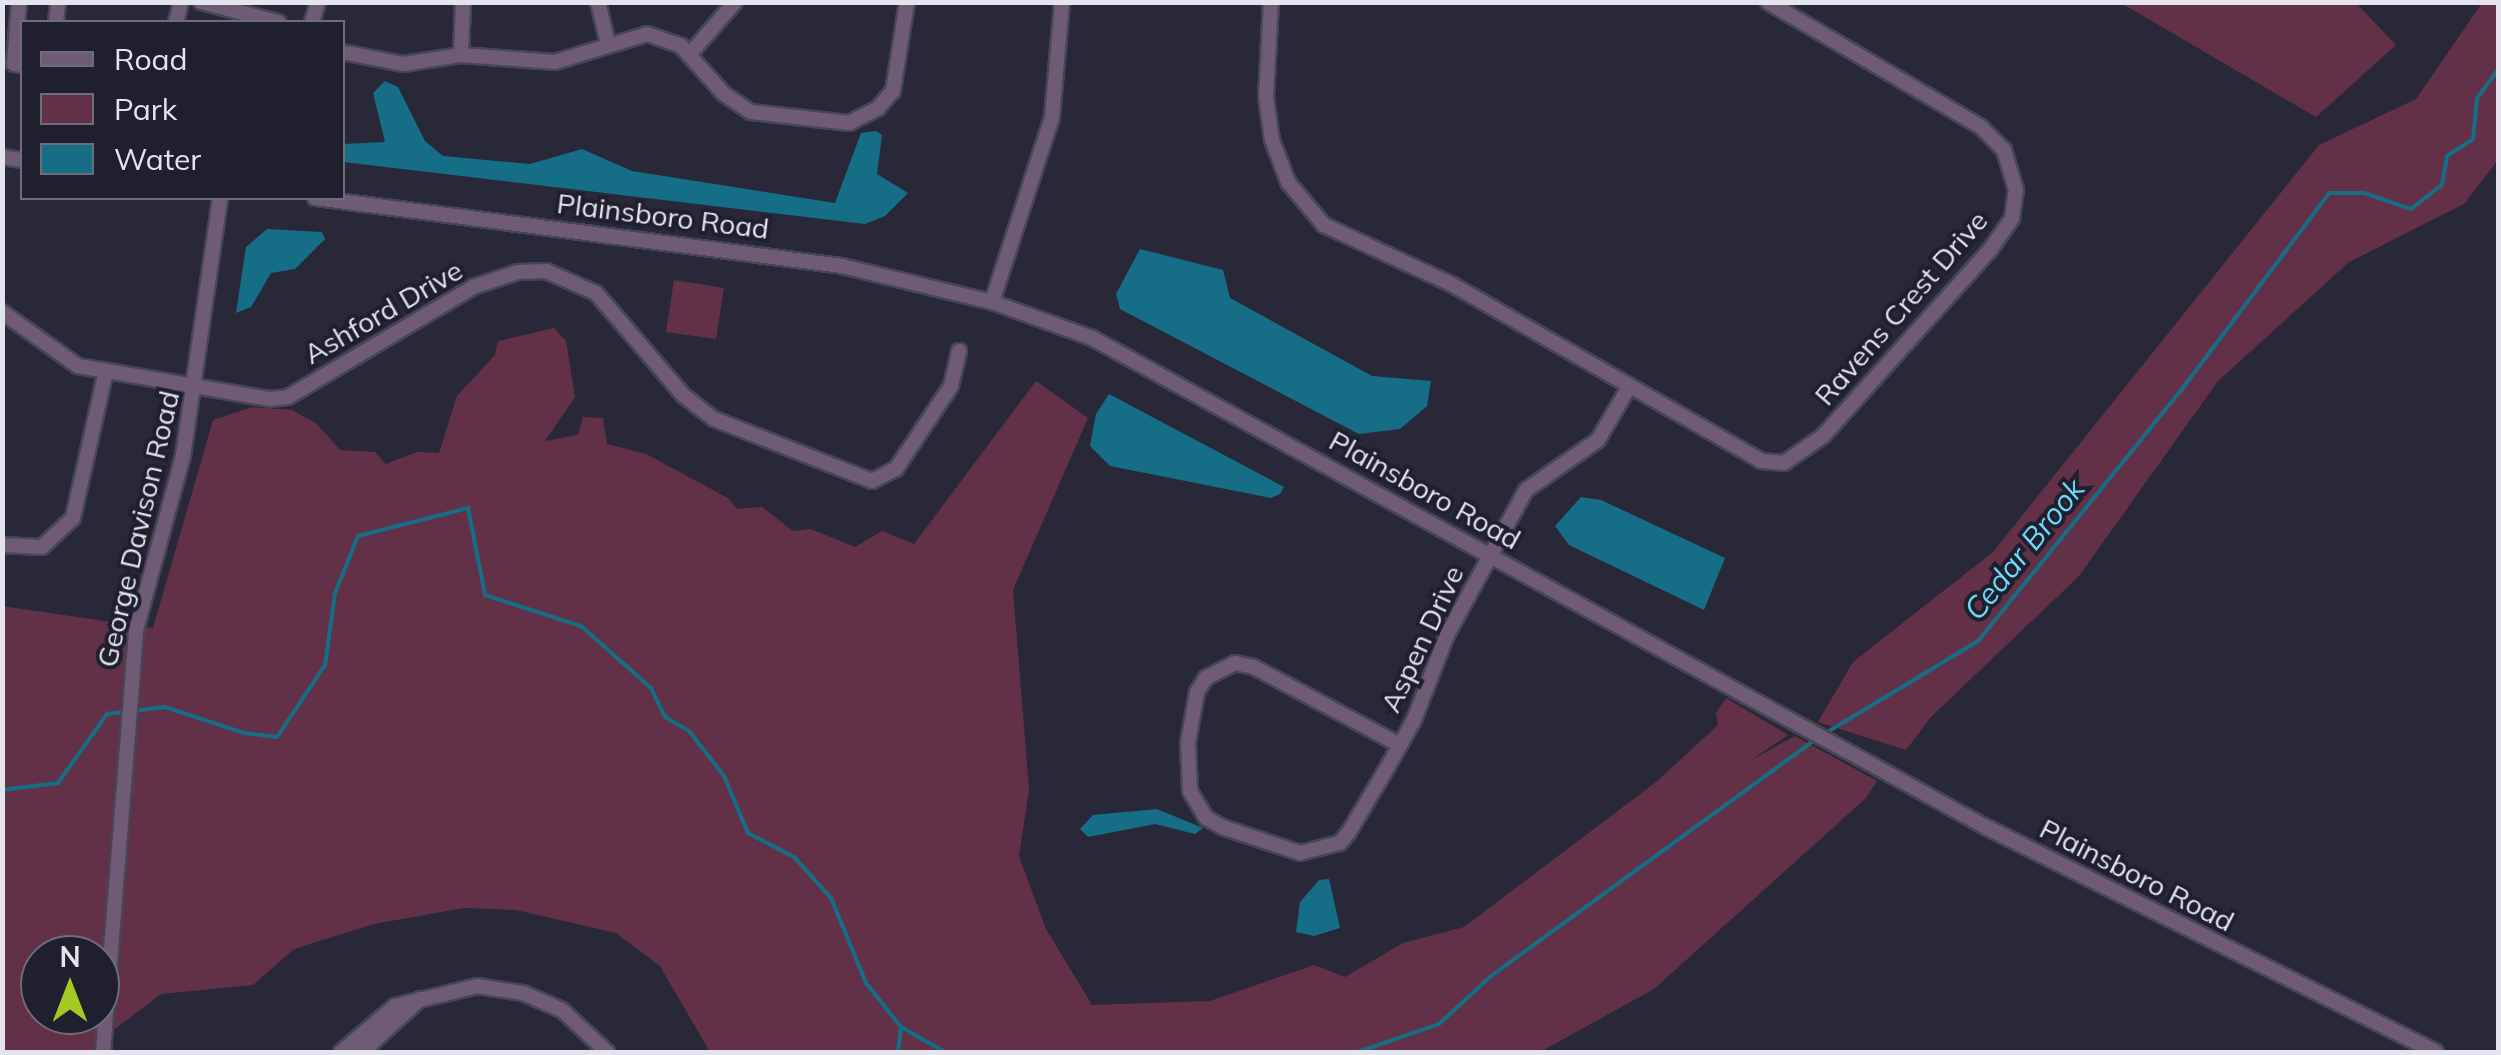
<!DOCTYPE html>
<html>
<head>
<meta charset="utf-8">
<style>
  body { margin:0 }
  #map { position:relative; width:2501px; height:1055px; overflow:hidden; background:#292838; font-family:Mulish,sans-serif }
  div>[style] { position:absolute }
  [style*='--x'] { left:calc(var(--x)*1px); top:calc(var(--y)*1px); width:calc(var(--w)*1px); rotate:calc(var(--a)*1deg) }
  .green>* { inset:0; background:#623148 }
  .water>* { inset:0; background:#156e85 }
  .stream>* { height:4px; margin:-2px; padding:0 2px; transform-origin:2px; border-radius:2px; background:#156e85 }
  .roads { filter:drop-shadow(2px 0 #474655) drop-shadow(-2px 0 #474655) drop-shadow(0 2px #474655) drop-shadow(0 -2px #474655) }
  .minor>* { height:14px; margin:-7px; padding:0 7px; transform-origin:7px; border-radius:7px; background:#6f5b75 }
  span { translate:-50% -50%; white-space:nowrap; text-align:center; line-height:1.15; -webkit-text-stroke:8px #1f1f2e; paint-order:stroke }
  .street-label { font-size:28px; color:#e4e4ef }
  .water-label { font-size:30px; color:#6dd9fa; font-style:italic }
  .frame { position:absolute; inset:0; border:5px solid #e4e4ef; pointer-events:none }
  .legend { position:absolute; left:20px; top:20px; width:325px; height:180px; box-sizing:border-box; background:#1f1f2e; border:2px solid #6e6e7b; margin:0; padding:12px 18px; list-style:none; font-size:30px; color:#e4e4ef }
  .legend li { display:flex; align-items:center; gap:20px; height:50px }
  .legend b { width:50px; border:2px solid #6e6e7b }
  .north { position:absolute; left:20px; top:935px; width:100px; height:100px; box-sizing:border-box; background:#1f1f2e; border:2px solid #6e6e7b; border-radius:50%; rotate:0deg; font-size:28px; font-weight:700; line-height:40px; text-align:center; color:#e4e4ef }
  .north::after { content:''; display:block; margin:auto; width:35px; height:45px; background:#a5c823; clip-path:polygon(50% 0,100% 100%,50% 72%,0 100%) }
</style>
</head>
<body>
<div id="map">
  <div class="green">
    <i style="clip-path:polygon(2121px 3px,2356px 3px,2396px 45px,2316px 117px)"></i>
    <i style="clip-path:polygon(2482px 3px,2498px 3px,2498px 160px,2464px 204px,2349px 262px,2218px 381px,2079px 576px,1931px 717px,1906px 750px,1818px 722px,1853px 662px,1993px 552px,2319px 145px,2416px 99px)"></i>
    <i style="clip-path:polygon(674px 280px,724px 288px,716px 339px,666px 332px)"></i>
    <i style="clip-path:polygon(evenodd,554px 328px,566px 341px,575px 397px,545px 441px,578px 435px,583px 417px,603px 418px,607px 444px,646px 454px,728px 498px,737px 509px,762px 507px,793px 531px,811px 529px,855px 547px,882px 531px,914px 544px,1036px 381px,1088px 418px,1013px 590px,1029px 789px,1019px 856px,1046px 929px,1092px 1005px,1210px 1001px,1314px 965px,1345px 977px,1403px 943px,1464px 927px,1656px 782px,1718px 725px,1716px 713px,1726px 698px,1788px 735px,1751px 760px,1795px 736px,1877px 781px,1866px 798px,1654px 989px,1540px 1052px,710px 1052px,660px 966px,616px 933px,516px 910px,464px 908px,374px 924px,294px 949px,253px 985px,161px 994px,111px 1032px,106px 1052px,3px 1052px,2px 606px,153px 628px,213px 420px,252px 407px,292px 410px,317px 424px,340px 450px,375px 452px,386px 464px,417px 452px,439px 453px,457px 396px,495px 355px,498px 341px,554px 328px,40px 955px,100px 955px,100px 1015px,40px 1015px,40px 955px)"></i>
  </div>
  <div class="water">
    <i style="clip-path:polygon(385px 81px,398px 87px,425px 141px,443px 156px,530px 164px,582px 149px,632px 171px,835px 203px,861px 133px,876px 131px,882px 135px,877px 174px,908px 193px,885px 216px,865px 224px,343px 162px,343px 144px,385px 142px,373px 93px)"></i>
    <i style="clip-path:polygon(267px 229px,322px 232px,325px 239px,295px 269px,271px 273px,251px 307px,236px 313px,246px 247px)"></i>
    <i style="clip-path:polygon(1140px 249px,1223px 270px,1230px 298px,1372px 376px,1431px 381px,1427px 406px,1400px 429px,1359px 434px,1120px 309px,1116px 294px)"></i>
    <i style="clip-path:polygon(1109px 394px,1284px 487px,1280px 494px,1271px 498px,1110px 466px,1090px 446px,1096px 414px)"></i>
    <i style="clip-path:polygon(1581px 497px,1601px 500px,1725px 558px,1704px 610px,1569px 545px,1555px 526px)"></i>
    <i style="clip-path:polygon(1157px 809px,1203px 828px,1195px 834px,1155px 824px,1088px 837px,1080px 829px,1093px 815px)"></i>
    <i style="clip-path:polygon(1329px 879px,1340px 928px,1314px 936px,1296px 932px,1300px 902px,1319px 880px)"></i>
  </div>
  <div class="stream">
    <i style="--x:133;--y:711;--w:32;--a:-7"></i>
    <i style="--x:165;--y:707;--w:83;--a:18.2"></i>
    <i style="--x:244;--y:733;--w:33;--a:7"></i>
    <i style="--x:277;--y:737;--w:87;--a:-56.3"></i>
    <i style="--x:325;--y:665;--w:73;--a:-82.1"></i>
    <i style="--x:335;--y:593;--w:61;--a:-68"></i>
    <i style="--x:358;--y:536;--w:114;--a:-14.3"></i>
    <i style="--x:468;--y:508;--w:89;--a:78.9"></i>
    <i style="--x:485;--y:595;--w:101;--a:17.9"></i>
    <i style="--x:581;--y:626;--w:94;--a:41.5"></i>
    <i style="--x:651;--y:688;--w:32;--a:64"></i>
    <i style="--x:665;--y:717;--w:28;--a:30"></i>
    <i style="--x:689;--y:731;--w:57;--a:52.1"></i>
    <i style="--x:724;--y:776;--w:62;--a:67.2"></i>
    <i style="--x:748;--y:833;--w:52;--a:27.6"></i>
    <i style="--x:794;--y:857;--w:55;--a:47.9"></i>
    <i style="--x:831;--y:898;--w:92;--a:67.6"></i>
    <i style="--x:866;--y:983;--w:56;--a:51.5"></i>
    <i style="--x:901;--y:1027;--w:25;--a:97"></i>
    <i style="--x:1824;--y:734;--w:180;--a:-31.1"></i>
    <i style="--x:1978;--y:641;--w:319;--a:-51"></i>
    <i style="--x:2179;--y:393;--w:250;--a:-53.1"></i>
    <i style="--x:2329;--y:193;--w:35;--a:0"></i>
    <i style="--x:2364;--y:193;--w:50;--a:18.8"></i>
    <i style="--x:2411;--y:209;--w:39;--a:-38"></i>
    <i style="--x:2442;--y:185;--w:29;--a:-80"></i>
    <i style="--x:2447;--y:156;--w:31;--a:-33"></i>
    <i style="--x:2473;--y:139;--w:41;--a:-84.4"></i>
    <i style="--x:2477;--y:98;--w:35;--a:-53"></i>
    <i style="--x:2;--y:790;--w:56;--a:-7.1"></i>
    <i style="--x:58;--y:783;--w:85;--a:-54.6"></i>
    <i style="--x:107;--y:714;--w:16;--a:-7"></i>
    <i style="--x:901;--y:1027;--w:51;--a:29.6"></i>
    <i style="--x:1358;--y:1052;--w:86;--a:-19.1"></i>
    <i style="--x:1439;--y:1024;--w:71;--a:-42.7"></i>
    <i style="--x:1491;--y:976;--w:402;--a:-36.1"></i>
  </div>
  <div class="roads">
    <div class="minor">
      <i style="--x:19;--y:2;--w:62;--a:94.6"></i>
      <i style="--x:14;--y:64;--w:8;--a:7"></i>
      <i style="--x:201;--y:2;--w:80;--a:14.6"></i>
      <i style="--x:598;--y:2;--w:43;--a:76.6"></i>
      <i style="--x:1271;--y:2;--w:95;--a:93"></i>
      <i style="--x:1266;--y:97;--w:43;--a:82.1"></i>
      <i style="--x:1272;--y:140;--w:45;--a:69.1"></i>
      <i style="--x:1288;--y:182;--w:56;--a:50.1"></i>
      <i style="--x:1324;--y:225;--w:142;--a:24.9"></i>
      <i style="--x:1453;--y:285;--w:355;--a:29.7"></i>
      <i style="--x:1761;--y:461;--w:23;--a:5"></i>
      <i style="--x:1784;--y:463;--w:47;--a:-34.7"></i>
      <i style="--x:1823;--y:436;--w:250;--a:-48.1"></i>
      <i style="--x:1990;--y:250;--w:39;--a:-55"></i>
      <i style="--x:2012;--y:218;--w:28;--a:-82"></i>
      <i style="--x:2016;--y:190;--w:42;--a:-106.7"></i>
      <i style="--x:2004;--y:150;--w:33;--a:-135"></i>
      <i style="--x:1981;--y:127;--w:247;--a:-149.6"></i>
      <i style="--x:56;--y:22;--w:20;--a:-84"></i>
      <i style="--x:176;--y:22;--w:21;--a:-76"></i>
      <i style="--x:312;--y:22;--w:21;--a:-73"></i>
      <i style="--x:342;--y:52;--w:63;--a:11"></i>
      <i style="--x:404;--y:64;--w:58;--a:-9"></i>
      <i style="--x:461;--y:55;--w:94;--a:4.3"></i>
      <i style="--x:555;--y:62;--w:96;--a:-16.9"></i>
      <i style="--x:647;--y:34;--w:36;--a:19"></i>
      <i style="--x:681;--y:46;--w:64;--a:48.1"></i>
      <i style="--x:724;--y:94;--w:32;--a:34"></i>
      <i style="--x:751;--y:112;--w:99;--a:6.4"></i>
      <i style="--x:849;--y:123;--w:33;--a:-27"></i>
      <i style="--x:878;--y:108;--w:23;--a:-49"></i>
      <i style="--x:893;--y:91;--w:90;--a:-81.1"></i>
      <i style="--x:461;--y:55;--w:53;--a:-87.8"></i>
      <i style="--x:689;--y:55;--w:70;--a:-49"></i>
      <i style="--x:2;--y:157;--w:20;--a:9"></i>
      <i style="--x:315;--y:198;--w:531;--a:7.35"></i>
      <i style="--x:842;--y:266;--w:154;--a:13.5"></i>
      <i style="--x:992;--y:302;--w:106;--a:19.8"></i>
      <i style="--x:1092;--y:338;--w:1017;--a:28.68"></i>
      <i style="--x:1984;--y:826;--w:505;--a:26.57"></i>
      <i style="--x:992;--y:302;--w:194;--a:-72"></i>
      <i style="--x:1052;--y:117;--w:115;--a:-85"></i>
      <i style="--x:2;--y:312;--w:93;--a:35.4"></i>
      <i style="--x:78;--y:366;--w:195;--a:9.8"></i>
      <i style="--x:270;--y:399;--w:18;--a:-6"></i>
      <i style="--x:288;--y:397;--w:215;--a:-30.7"></i>
      <i style="--x:473;--y:287;--w:47;--a:-18.4"></i>
      <i style="--x:518;--y:272;--w:28;--a:-2"></i>
      <i style="--x:546;--y:271;--w:55;--a:23.7"></i>
      <i style="--x:596;--y:293;--w:134;--a:49.5"></i>
      <i style="--x:683;--y:395;--w:39;--a:38"></i>
      <i style="--x:714;--y:419;--w:170;--a:21.4"></i>
      <i style="--x:872;--y:481;--w:27;--a:-27"></i>
      <i style="--x:896;--y:469;--w:100;--a:-56.5"></i>
      <i style="--x:951;--y:386;--w:36;--a:-77"></i>
      <i style="--x:2;--y:545;--w:40;--a:2.9"></i>
      <i style="--x:42;--y:547;--w:42;--a:-43.1"></i>
      <i style="--x:73;--y:518;--w:147;--a:-77.4"></i>
      <i style="--x:1400;--y:745;--w:166;--a:-151.9"></i>
      <i style="--x:1254;--y:667;--w:19;--a:-168"></i>
      <i style="--x:1235;--y:663;--w:33;--a:153"></i>
      <i style="--x:1206;--y:678;--w:17;--a:123"></i>
      <i style="--x:1197;--y:692;--w:51;--a:100.2"></i>
      <i style="--x:1188;--y:742;--w:49;--a:87.7"></i>
      <i style="--x:1190;--y:791;--w:31;--a:59"></i>
      <i style="--x:1206;--y:818;--w:18;--a:29"></i>
      <i style="--x:1222;--y:827;--w:82;--a:18.4"></i>
      <i style="--x:1300;--y:853;--w:41;--a:-14"></i>
      <i style="--x:1340;--y:843;--w:14;--a:-51"></i>
      <i style="--x:1349;--y:832;--w:69;--a:-59.3"></i>
      <i style="--x:1384;--y:773;--w:32;--a:-60"></i>
      <i style="--x:1400;--y:745;--w:29;--a:-61"></i>
      <i style="--x:1414;--y:720;--w:91;--a:-68.8"></i>
      <i style="--x:1447;--y:635;--w:165;--a:-61.4"></i>
      <i style="--x:1526;--y:490;--w:88;--a:-34.8"></i>
      <i style="--x:1598;--y:440;--w:61;--a:-59.7"></i>
      <i style="--x:103;--y:1052;--w:423;--a:-85.5"></i>
      <i style="--x:136;--y:630;--w:180;--a:-74.9"></i>
      <i style="--x:183;--y:456;--w:261;--a:-81.8"></i>
      <i style="--x:341;--y:1052;--w:71;--a:-40.4"></i>
      <i style="--x:395;--y:1006;--w:84;--a:-13.7"></i>
      <i style="--x:477;--y:986;--w:47;--a:8.7"></i>
      <i style="--x:523;--y:993;--w:43;--a:23.6"></i>
      <i style="--x:562;--y:1010;--w:62;--a:43"></i>
      <i style="--x:362;--y:1052;--w:79;--a:-42.4"></i>
    </div>
  </div>
  <div class="street-label">
    <span style="left:663px;top:216px;rotate:7deg">Plainsboro Road</span>
    <span style="left:1901px;top:308px;rotate:-49deg">Ravens Crest Drive</span>
    <span style="left:383px;top:312px;rotate:-30deg">Ashford Drive</span>
    <span style="left:1425px;top:490px;rotate:29deg">Plainsboro Road</span>
    <span style="left:138px;top:529px;rotate:-77deg">George Davison Road</span>
    <span style="left:1422px;top:639px;rotate:-65deg">Aspen Drive</span>
    <span style="left:2137px;top:875px;rotate:27deg">Plainsboro Road</span>
  </div>
  <div class="water-label">
    <span style="left:2024px;top:549px;rotate:-51deg">Cedar Brook</span>
  </div>
  <div class="frame"></div>
  <ul class="legend">
  <li><b style="height:12px;background:#6f5b75"></b>Road</li>
  <li><b style="height:28px;background:#623148"></b>Park</li>
  <li><b style="height:28px;background:#156e85"></b>Water</li>
  </ul>
  <div class="north">N</div>
</div>
</body>
</html>
